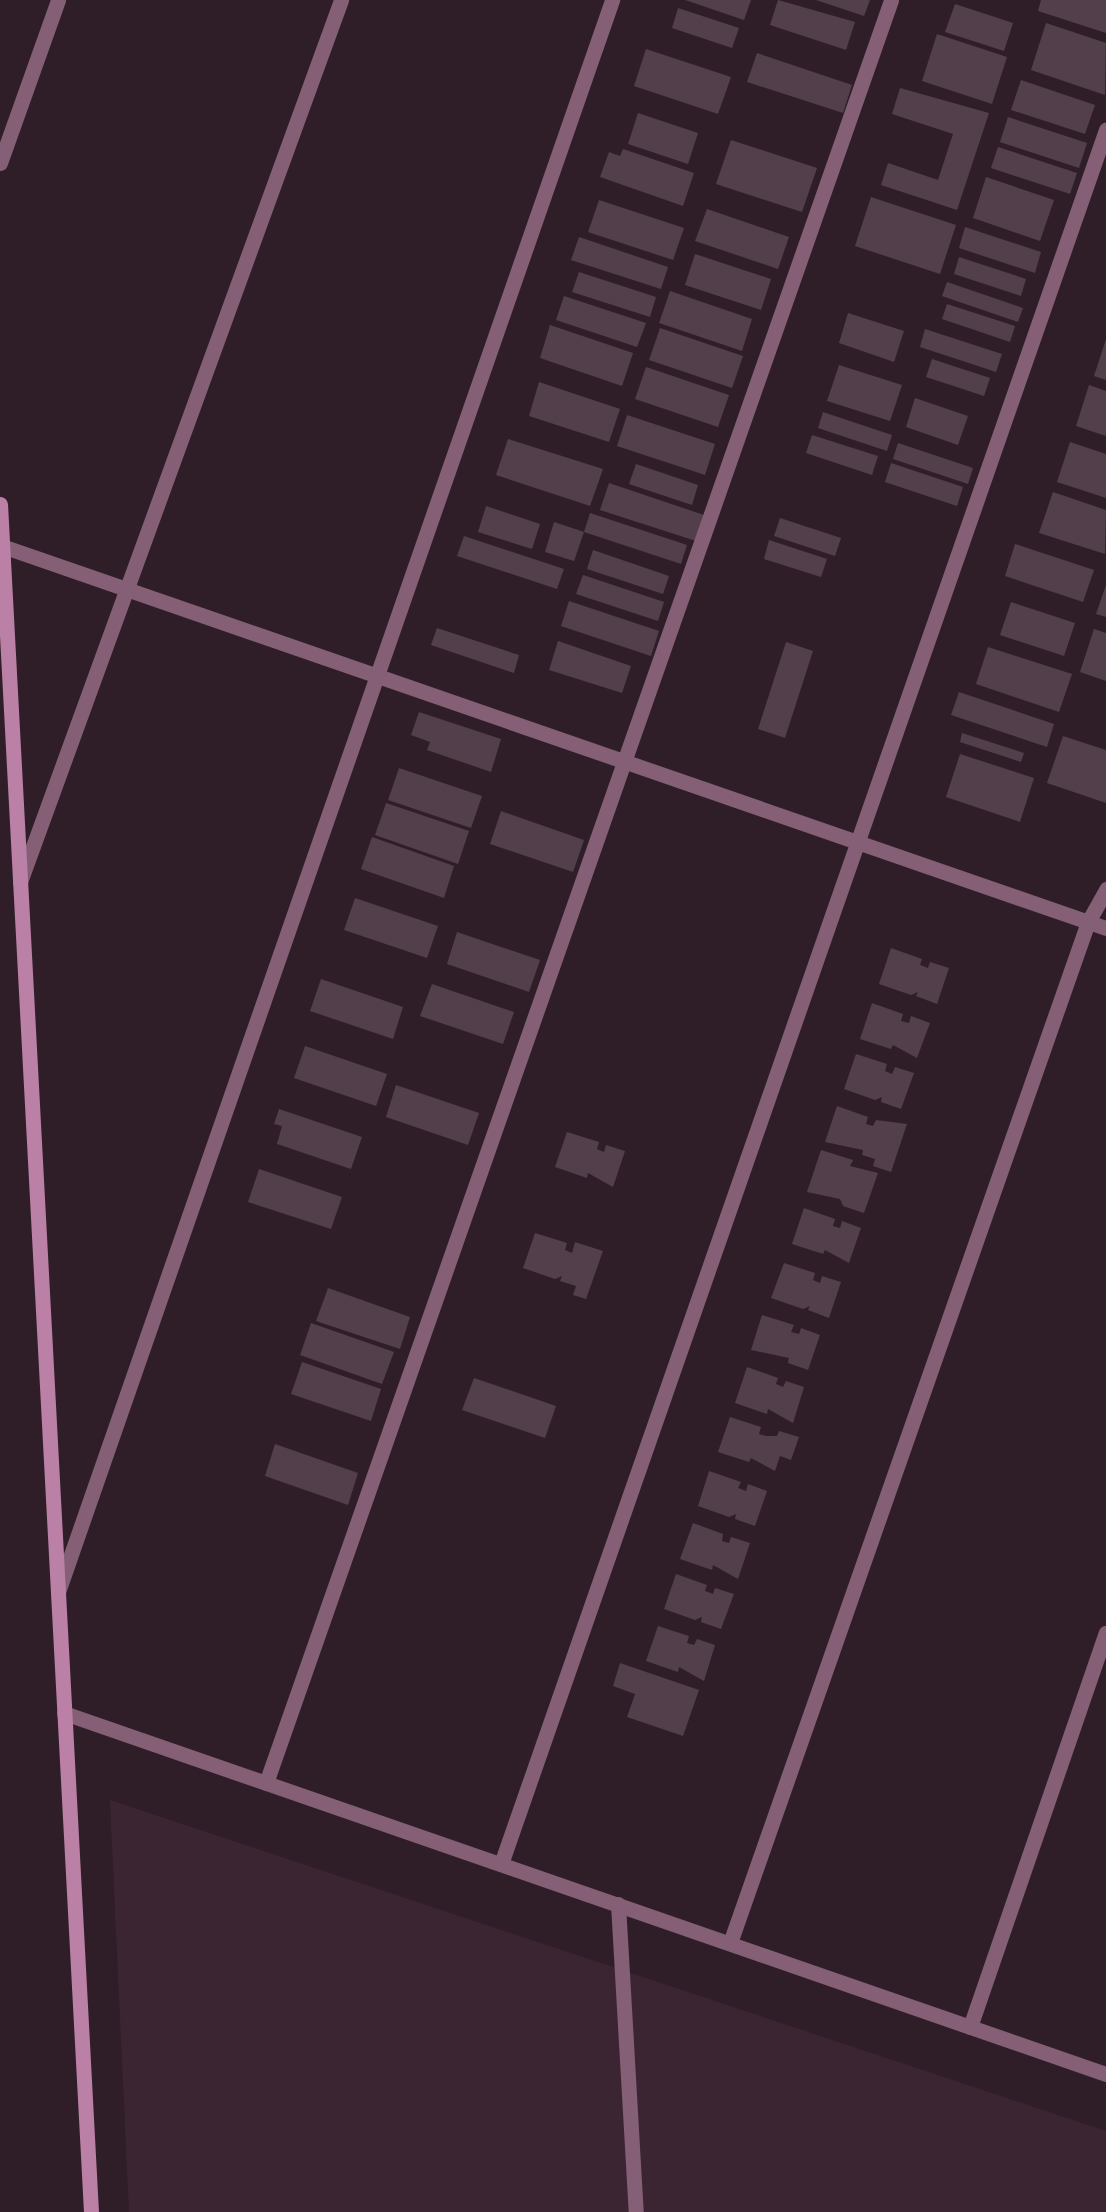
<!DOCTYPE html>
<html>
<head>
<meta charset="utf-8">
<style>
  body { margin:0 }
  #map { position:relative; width:1106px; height:2212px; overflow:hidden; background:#2f1e28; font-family:Spectral,serif }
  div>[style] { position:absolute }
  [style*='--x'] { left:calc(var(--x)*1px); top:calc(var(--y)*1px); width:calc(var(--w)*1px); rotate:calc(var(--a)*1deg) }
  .built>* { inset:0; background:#3c2533 }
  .building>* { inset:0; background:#523f4b }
  .street>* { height:15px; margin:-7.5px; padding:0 7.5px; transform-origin:7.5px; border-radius:7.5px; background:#845f76 }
  .secondary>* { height:15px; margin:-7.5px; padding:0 7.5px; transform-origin:7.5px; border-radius:7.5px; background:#bb80a5 }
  span { translate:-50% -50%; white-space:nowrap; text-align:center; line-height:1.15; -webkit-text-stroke:5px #120a0f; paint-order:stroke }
</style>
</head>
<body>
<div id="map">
  <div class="built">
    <i style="clip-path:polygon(110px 1800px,1106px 2131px,1106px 2212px,129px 2212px)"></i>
  </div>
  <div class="building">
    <i style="clip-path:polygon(685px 0,751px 0,744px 20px)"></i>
    <i style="clip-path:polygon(778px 0,855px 22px,846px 50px,770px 25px)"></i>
    <i style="clip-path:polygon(816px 0,870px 0,864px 16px)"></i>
    <i style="clip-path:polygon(1041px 0,1106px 0,1106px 33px,1038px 11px)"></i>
    <i style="clip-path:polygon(955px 4px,1013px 23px,1004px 51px,945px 32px)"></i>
    <i style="clip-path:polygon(678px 8px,739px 28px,732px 48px,672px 28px)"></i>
    <i style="clip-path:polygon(1046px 23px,1106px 43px,1105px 95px,1031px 70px)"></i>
    <i style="clip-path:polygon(937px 34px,1007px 57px,992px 104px,922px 81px)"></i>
    <i style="clip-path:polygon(646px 49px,731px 77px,718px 114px,634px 86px)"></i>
    <i style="clip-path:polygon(757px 53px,852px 85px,843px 113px,747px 82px)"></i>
    <i style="clip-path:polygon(1021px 80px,1095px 105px,1085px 134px,1011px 110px)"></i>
    <i style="clip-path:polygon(900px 88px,989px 113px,957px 210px,881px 185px,888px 163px,938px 180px,953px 134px,892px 114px)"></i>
    <i style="clip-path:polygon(638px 113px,698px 133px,688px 164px,628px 144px)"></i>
    <i style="clip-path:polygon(1008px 117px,1087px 143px,1079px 168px,1000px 142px)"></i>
    <i style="clip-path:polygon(731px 140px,817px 168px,802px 212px,716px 184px)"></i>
    <i style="clip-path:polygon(998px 147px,1077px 173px,1070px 194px,991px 168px)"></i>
    <i style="clip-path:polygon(623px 149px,694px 173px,683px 206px,600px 177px,609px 152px,620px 156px)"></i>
    <i style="clip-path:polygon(986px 177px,1054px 200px,1040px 241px,973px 218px)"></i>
    <i style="clip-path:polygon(871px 197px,956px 225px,940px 274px,855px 246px)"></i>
    <i style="clip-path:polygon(599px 200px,684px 228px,673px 260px,588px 232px)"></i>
    <i style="clip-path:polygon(707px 209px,789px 237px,778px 269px,695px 241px)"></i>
    <i style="clip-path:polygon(965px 227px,1041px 252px,1035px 273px,959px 248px)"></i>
    <i style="clip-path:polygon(579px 237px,668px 267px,661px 289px,571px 260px)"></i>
    <i style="clip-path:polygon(695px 254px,771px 279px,761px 310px,685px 285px)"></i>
    <i style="clip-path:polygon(959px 257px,1026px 279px,1021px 296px,954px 274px)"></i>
    <i style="clip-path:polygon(579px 272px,656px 297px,650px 317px,572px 292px)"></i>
    <i style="clip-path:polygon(947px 282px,1023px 308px,1018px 322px,942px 296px)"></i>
    <i style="clip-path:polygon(670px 291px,752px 319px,742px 351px,659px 323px)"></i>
    <i style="clip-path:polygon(564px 296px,646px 323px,637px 347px,556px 320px)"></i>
    <i style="clip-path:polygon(947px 304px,1015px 326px,1010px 342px,942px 319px)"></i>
    <i style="clip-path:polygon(848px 313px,904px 331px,894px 362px,839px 343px)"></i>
    <i style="clip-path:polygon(550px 325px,633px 353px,622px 386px,540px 358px)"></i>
    <i style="clip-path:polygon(660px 328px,743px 356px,732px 388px,649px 360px)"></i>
    <i style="clip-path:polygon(925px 329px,1002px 354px,996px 372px,920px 347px)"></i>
    <i style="clip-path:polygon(1106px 339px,1106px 380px,1094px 376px)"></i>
    <i style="clip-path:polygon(932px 359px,990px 378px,984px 396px,926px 377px)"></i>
    <i style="clip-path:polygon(839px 365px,902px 385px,890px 421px,827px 401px)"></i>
    <i style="clip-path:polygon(646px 367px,729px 395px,718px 427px,635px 399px)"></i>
    <i style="clip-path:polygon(539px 382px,620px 409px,609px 442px,529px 416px)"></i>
    <i style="clip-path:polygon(1089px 385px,1106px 391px,1106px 436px,1076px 426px)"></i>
    <i style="clip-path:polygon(915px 398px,968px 416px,958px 445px,906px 427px)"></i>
    <i style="clip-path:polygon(823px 412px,892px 435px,887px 451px,818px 428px)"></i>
    <i style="clip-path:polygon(627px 415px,715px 444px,705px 475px,617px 446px)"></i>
    <i style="clip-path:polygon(812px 435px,878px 456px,872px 475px,806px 453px)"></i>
    <i style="clip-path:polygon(508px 439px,603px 469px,590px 506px,496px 475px)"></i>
    <i style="clip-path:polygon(1070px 442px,1106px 454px,1106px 498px,1057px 482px)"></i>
    <i style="clip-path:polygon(898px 443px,973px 468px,968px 484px,893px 459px)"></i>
    <i style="clip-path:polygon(891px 463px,963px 487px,957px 506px,885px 482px)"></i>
    <i style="clip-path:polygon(636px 464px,698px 485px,692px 505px,629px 484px)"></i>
    <i style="clip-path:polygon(609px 483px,704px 515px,696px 541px,600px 510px)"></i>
    <i style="clip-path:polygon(1053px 492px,1106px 510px,1105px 554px,1039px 533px)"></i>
    <i style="clip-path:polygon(486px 506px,540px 524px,532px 549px,478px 532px)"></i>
    <i style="clip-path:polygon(590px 513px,687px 545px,681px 564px,584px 532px)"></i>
    <i style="clip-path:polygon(780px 518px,841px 538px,835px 556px,774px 536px)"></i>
    <i style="clip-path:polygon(554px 522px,584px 532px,574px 561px,545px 552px)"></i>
    <i style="clip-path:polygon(464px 536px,564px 569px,557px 589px,457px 556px)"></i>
    <i style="clip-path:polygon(769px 540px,827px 559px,821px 577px,764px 559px)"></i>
    <i style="clip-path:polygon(1015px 544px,1094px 570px,1083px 602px,1005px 576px)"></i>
    <i style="clip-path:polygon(593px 550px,669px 576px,663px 594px,587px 569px)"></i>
    <i style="clip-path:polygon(583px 575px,664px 602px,658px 621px,576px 594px)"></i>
    <i style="clip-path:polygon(1106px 585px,1106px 617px,1096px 614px)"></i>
    <i style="clip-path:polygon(569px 601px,659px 631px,651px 656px,561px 626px)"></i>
    <i style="clip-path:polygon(1011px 602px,1075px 623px,1064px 656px,1000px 635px)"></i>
    <i style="clip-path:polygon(437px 628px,519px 655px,514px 673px,431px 645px)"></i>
    <i style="clip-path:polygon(1094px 629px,1106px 633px,1106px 681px,1080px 672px)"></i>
    <i style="clip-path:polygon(558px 641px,631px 666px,622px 693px,549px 670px)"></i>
    <i style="clip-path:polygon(786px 642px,813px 651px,785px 738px,758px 729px)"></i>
    <i style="clip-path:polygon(988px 647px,1072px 674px,1059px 712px,976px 684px)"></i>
    <i style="clip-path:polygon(959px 692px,1054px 724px,1047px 747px,951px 715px)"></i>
    <i style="clip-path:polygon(419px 712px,501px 739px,491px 772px,427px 750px,430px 742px,411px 735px)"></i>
    <i style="clip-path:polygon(962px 733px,1024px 753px,1021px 762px,960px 742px)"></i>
    <i style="clip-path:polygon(1063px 736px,1106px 750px,1106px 803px,1047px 783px)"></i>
    <i style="clip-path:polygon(960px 754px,1034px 778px,1020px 822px,946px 797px)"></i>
    <i style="clip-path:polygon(399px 768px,482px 796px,471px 828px,388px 800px)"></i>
    <i style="clip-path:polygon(386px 803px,469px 831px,458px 864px,375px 835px)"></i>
    <i style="clip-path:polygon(501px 811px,584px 840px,573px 872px,490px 844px)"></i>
    <i style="clip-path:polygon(372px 837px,454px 866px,444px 898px,361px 869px)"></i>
    <i style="clip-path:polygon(355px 898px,438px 926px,427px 958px,344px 930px)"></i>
    <i style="clip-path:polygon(457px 932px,540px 960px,529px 992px,447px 964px)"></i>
    <i style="clip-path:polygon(891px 948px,922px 959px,920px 965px,928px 968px,930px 962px,949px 968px,937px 1004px,916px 996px,918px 992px,911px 995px,879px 984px)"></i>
    <i style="clip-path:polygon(321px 979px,403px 1007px,393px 1039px,310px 1011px)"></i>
    <i style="clip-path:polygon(432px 984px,514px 1012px,503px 1044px,420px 1016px)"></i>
    <i style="clip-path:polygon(872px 1003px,903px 1014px,901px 1021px,909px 1023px,911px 1016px,930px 1023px,917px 1058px,893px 1045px,891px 1049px,860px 1039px)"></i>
    <i style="clip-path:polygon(305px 1046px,387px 1074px,376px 1106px,294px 1078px)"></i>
    <i style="clip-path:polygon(856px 1054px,887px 1064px,885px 1071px,892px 1074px,895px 1067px,914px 1073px,901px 1109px,881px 1102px,882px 1097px,875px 1100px,844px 1089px)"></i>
    <i style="clip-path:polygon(396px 1085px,479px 1113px,468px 1145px,386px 1117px)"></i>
    <i style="clip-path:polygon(837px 1106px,868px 1117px,866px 1124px,873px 1126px,876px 1120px,907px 1124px,891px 1172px,873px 1166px,875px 1159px,862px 1155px,863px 1150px,825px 1142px)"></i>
    <i style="clip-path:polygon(279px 1109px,362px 1137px,351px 1169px,277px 1144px,282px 1126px,274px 1124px)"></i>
    <i style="clip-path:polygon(567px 1132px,599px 1142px,597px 1149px,604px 1152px,606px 1145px,625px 1151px,613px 1187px,588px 1173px,587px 1178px,555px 1167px)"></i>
    <i style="clip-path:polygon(821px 1150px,853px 1160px,850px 1166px,878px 1173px,864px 1213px,843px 1206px,840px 1199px,807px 1192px)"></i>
    <i style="clip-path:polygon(259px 1169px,342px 1197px,331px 1229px,248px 1202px)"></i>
    <i style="clip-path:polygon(804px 1208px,835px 1219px,833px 1226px,840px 1228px,842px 1221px,861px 1228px,849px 1263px,825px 1250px,823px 1254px,792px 1244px)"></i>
    <i style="clip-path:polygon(535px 1233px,567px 1243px,565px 1250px,572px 1253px,575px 1242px,603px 1251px,586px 1299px,573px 1295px,576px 1286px,560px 1281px,562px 1276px,555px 1279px,523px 1268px)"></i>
    <i style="clip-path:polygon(784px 1263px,815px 1273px,813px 1280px,820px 1283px,822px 1276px,841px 1282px,829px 1318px,808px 1310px,810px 1306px,803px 1309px,771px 1298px)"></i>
    <i style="clip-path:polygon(328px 1288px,410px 1317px,400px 1349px,316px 1321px)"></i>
    <i style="clip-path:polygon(762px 1315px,794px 1325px,791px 1332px,799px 1334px,801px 1328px,820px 1335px,808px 1370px,788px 1363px,789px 1358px,751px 1350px)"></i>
    <i style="clip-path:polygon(311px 1323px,394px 1352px,382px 1384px,300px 1355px)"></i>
    <i style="clip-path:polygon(302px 1362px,381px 1389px,371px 1421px,291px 1394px)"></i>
    <i style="clip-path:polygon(747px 1367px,778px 1378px,776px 1384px,783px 1387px,786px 1381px,804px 1387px,793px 1423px,768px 1409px,767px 1414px,735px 1403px)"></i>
    <i style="clip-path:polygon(474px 1378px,556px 1406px,545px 1438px,462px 1410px)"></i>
    <i style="clip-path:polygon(730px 1417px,761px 1427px,759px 1434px,766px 1436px,777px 1436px,779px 1431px,799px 1437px,791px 1460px,780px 1456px,775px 1471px,751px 1458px,749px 1462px,718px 1452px)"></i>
    <i style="clip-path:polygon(275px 1444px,358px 1473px,348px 1505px,265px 1476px)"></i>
    <i style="clip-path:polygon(709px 1471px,741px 1482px,738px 1488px,746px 1491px,748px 1484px,767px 1491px,755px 1526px,735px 1519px,736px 1514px,729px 1517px,698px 1506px)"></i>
    <i style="clip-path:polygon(693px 1523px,723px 1534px,722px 1541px,729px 1543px,731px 1537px,750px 1543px,738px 1579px,713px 1565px,712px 1570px,680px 1559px)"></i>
    <i style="clip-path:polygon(676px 1574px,707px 1585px,705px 1591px,713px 1594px,715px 1588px,734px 1594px,721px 1629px,701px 1622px,702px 1617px,695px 1620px,664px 1609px)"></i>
    <i style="clip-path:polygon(658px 1626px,689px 1636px,687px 1643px,694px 1645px,697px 1639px,715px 1645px,704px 1681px,679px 1667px,678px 1672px,646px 1661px)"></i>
    <i style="clip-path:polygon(620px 1663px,699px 1690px,683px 1736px,627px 1717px,635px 1694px,613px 1686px)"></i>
  </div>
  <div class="street">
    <i style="--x:0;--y:163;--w:173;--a:-70.4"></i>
    <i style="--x:2;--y:546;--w:1168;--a:19.09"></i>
    <i style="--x:20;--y:882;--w:939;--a:-70"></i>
    <i style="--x:58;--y:1592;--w:1686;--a:-70.81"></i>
    <i style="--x:64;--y:1713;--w:1103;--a:19.11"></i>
    <i style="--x:266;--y:1783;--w:1889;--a:-70.68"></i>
    <i style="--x:501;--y:1864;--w:1837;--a:-70.77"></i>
    <i style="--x:618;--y:1904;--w:309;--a:86.7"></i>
    <i style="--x:730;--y:1943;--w:1082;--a:-70.68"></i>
    <i style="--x:1088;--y:922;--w:38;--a:-61"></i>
    <i style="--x:970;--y:2027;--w:417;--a:-71"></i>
  </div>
  <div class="secondary">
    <i style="--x:0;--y:504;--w:1710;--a:86.95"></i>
  </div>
</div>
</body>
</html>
